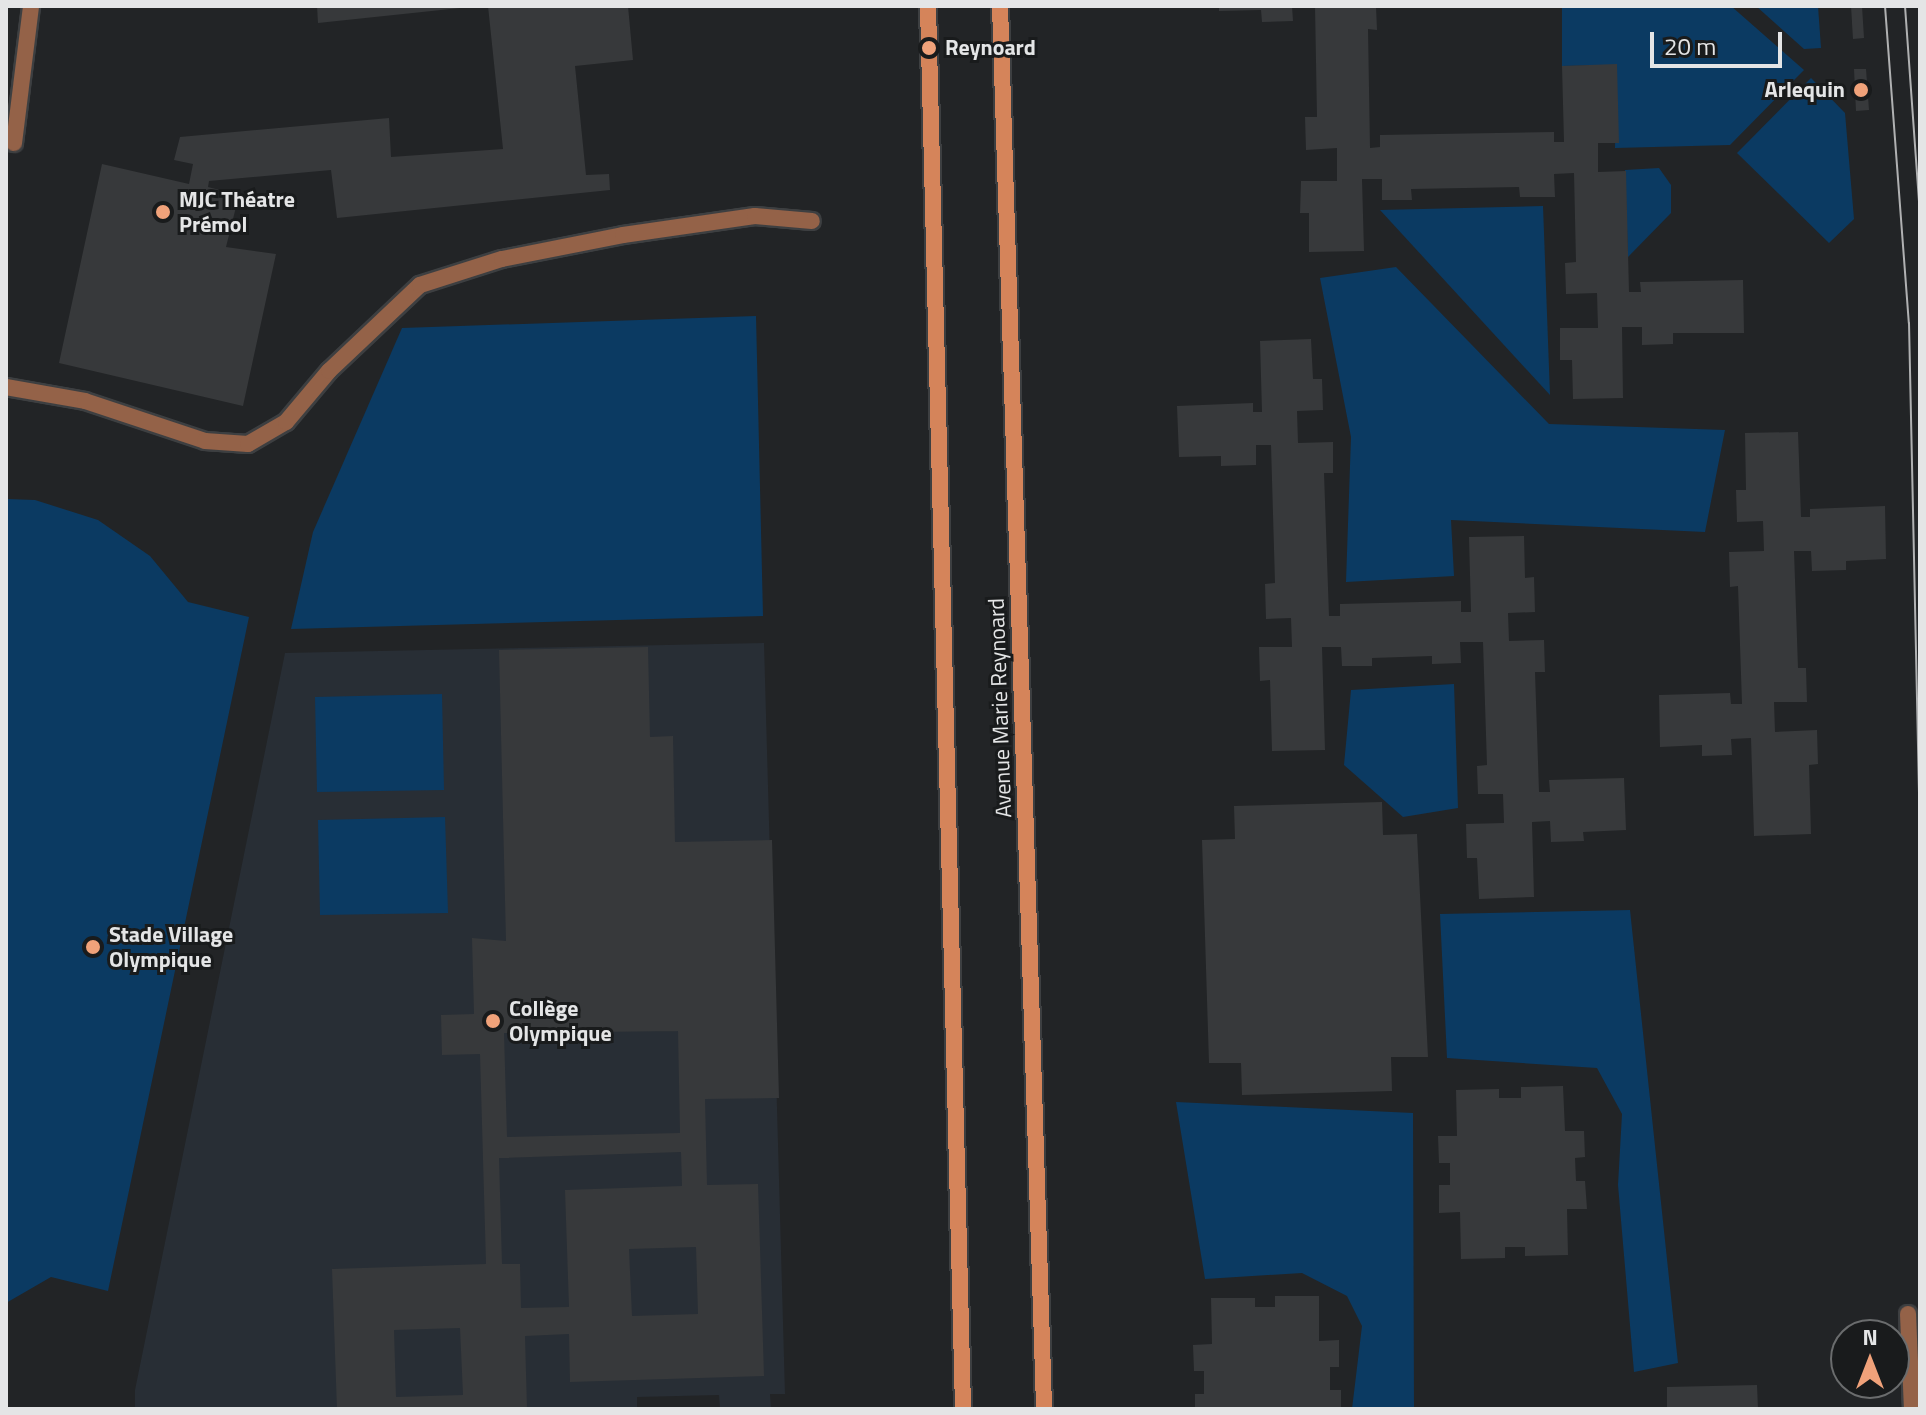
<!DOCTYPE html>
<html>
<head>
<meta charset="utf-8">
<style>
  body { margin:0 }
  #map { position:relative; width:1926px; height:1415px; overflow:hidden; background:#222426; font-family:"Titillium Web",sans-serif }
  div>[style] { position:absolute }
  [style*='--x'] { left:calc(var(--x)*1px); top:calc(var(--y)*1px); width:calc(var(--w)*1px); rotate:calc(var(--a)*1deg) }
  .built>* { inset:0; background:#282e35 }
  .green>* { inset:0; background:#0b3a62 }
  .building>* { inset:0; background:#37393b }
  .roads { filter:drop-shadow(2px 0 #3d3f41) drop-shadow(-2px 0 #3d3f41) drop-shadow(0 2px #3d3f41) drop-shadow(0 -2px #3d3f41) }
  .pedestrian>* { height:16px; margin:-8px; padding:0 8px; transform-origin:8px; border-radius:8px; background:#946248 }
  .minor>* { height:16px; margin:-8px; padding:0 8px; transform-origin:8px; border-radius:8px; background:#946248 }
  .secondary>* { height:16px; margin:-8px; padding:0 8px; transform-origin:8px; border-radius:8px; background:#d5845a }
  .tram>* { height:2px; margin:-1px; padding:0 1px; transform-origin:1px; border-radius:1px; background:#b0b1b2 }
  .dots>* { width:22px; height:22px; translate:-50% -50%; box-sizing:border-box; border:4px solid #191b1c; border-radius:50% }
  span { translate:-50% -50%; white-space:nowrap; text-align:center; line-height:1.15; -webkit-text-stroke:6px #191b1c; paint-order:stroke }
  .poi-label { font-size:22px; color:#e4e5e6; font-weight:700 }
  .left { translate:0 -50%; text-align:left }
  .right { translate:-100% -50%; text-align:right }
  .street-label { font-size:22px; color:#e4e5e6 }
  .frame { position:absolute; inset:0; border:8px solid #e4e5e6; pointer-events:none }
  .north { position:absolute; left:1830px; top:1319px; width:80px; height:80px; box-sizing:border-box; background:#191b1c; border:2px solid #6a6c6d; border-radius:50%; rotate:0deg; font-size:22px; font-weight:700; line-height:32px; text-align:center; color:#e4e5e6 }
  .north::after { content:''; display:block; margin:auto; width:28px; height:36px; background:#f0a27a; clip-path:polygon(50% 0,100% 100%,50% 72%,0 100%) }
  .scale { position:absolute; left:1650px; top:32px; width:132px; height:36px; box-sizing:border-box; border:4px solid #e4e5e6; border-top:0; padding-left:10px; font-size:24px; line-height:28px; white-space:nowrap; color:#e4e5e6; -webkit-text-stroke:6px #191b1c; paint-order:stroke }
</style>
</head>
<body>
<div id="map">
  <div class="built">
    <i style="clip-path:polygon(764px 643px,785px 1394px,770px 1394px,771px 1409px,720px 1409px,719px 1395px,637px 1397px,637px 1409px,135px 1409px,135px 1390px,285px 653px)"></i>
  </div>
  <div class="green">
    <i style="clip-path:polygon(1562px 6px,1731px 6px,1804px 70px,1730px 145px,1615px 148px,1617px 65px,1562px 66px)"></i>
    <i style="clip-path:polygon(1756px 6px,1818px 6px,1821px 48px,1804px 49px)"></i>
    <i style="clip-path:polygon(1811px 78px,1845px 113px,1854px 219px,1829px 243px,1737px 153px)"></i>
    <i style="clip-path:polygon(1659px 168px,1671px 185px,1671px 213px,1628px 257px,1625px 170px)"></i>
    <i style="clip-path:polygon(1543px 206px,1550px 395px,1380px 210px)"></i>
    <i style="clip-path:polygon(1396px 267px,1549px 424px,1725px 430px,1705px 532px,1451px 520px,1454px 576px,1346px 582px,1351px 437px,1320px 278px)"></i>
    <i style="clip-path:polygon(756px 316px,763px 616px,291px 629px,313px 532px,402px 328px)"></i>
    <i style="clip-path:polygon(6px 499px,35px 500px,98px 520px,150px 556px,188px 602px,249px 617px,108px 1291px,51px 1277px,6px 1303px)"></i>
    <i style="clip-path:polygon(1454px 684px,1458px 808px,1403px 817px,1344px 765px,1351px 690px)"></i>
    <i style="clip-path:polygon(442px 694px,444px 790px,317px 792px,315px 697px)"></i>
    <i style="clip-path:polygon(445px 817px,448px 913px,320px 915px,318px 820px)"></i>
    <i style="clip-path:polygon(1630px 910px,1678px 1363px,1634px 1372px,1618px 1185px,1622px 1114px,1597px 1068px,1447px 1058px,1440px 914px)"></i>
    <i style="clip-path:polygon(1176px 1102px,1413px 1113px,1414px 1409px,1352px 1409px,1362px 1326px,1347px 1296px,1302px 1273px,1205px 1279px)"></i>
  </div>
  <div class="building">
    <i style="clip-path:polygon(317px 6px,460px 6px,460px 8px,318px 23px)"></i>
    <i style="clip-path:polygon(488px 6px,628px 6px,633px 60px,575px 66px,586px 175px,609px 174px,610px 190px,337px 218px,331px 170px,209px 181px,208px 187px,239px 195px,226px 247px,276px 254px,243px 406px,59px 363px,102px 164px,189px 184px,193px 164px,174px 160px,180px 137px,389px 118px,391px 157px,503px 149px)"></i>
    <i style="clip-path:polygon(1219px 6px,1292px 6px,1293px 21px,1262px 22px,1261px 10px,1219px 11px)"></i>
    <i style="clip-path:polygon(1315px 6px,1376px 6px,1377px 30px,1368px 29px,1370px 148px,1380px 147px,1380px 135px,1554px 132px,1554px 142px,1564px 142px,1562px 66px,1617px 64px,1619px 143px,1598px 143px,1598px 172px,1626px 171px,1629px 292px,1641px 292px,1640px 282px,1743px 280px,1744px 333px,1673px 333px,1673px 344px,1642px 345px,1642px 327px,1622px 327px,1623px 398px,1573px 399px,1572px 360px,1560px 360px,1560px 328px,1598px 328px,1597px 293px,1566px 294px,1565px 263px,1576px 262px,1574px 173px,1554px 174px,1555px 197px,1520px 197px,1519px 187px,1411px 189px,1412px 200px,1382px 200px,1382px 179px,1362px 179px,1364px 251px,1309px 252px,1309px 213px,1300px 213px,1301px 181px,1337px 181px,1337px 148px,1306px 150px,1305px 117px,1317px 117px)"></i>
    <i style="clip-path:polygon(1851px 6px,1862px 6px,1864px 38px,1853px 39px)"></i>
    <i style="clip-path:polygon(1854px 69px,1866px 69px,1869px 110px,1856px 111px)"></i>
    <i style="clip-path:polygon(1311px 339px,1313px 379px,1322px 379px,1323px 410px,1297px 411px,1298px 443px,1333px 442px,1333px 473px,1324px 473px,1329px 616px,1340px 616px,1340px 604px,1461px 601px,1461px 612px,1471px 612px,1469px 537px,1524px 536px,1525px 578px,1534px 577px,1535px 612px,1508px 613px,1509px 641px,1544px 640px,1545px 672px,1535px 672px,1539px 792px,1550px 792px,1549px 780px,1624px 778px,1626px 830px,1583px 832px,1584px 841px,1551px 842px,1550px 821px,1532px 822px,1534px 897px,1479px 899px,1477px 858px,1467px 858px,1466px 824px,1504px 823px,1503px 794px,1478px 794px,1477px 766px,1487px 765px,1483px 642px,1460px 642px,1461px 663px,1432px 664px,1432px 656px,1372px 658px,1372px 666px,1342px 666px,1341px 647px,1322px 647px,1325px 750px,1272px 751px,1270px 680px,1260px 681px,1259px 647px,1292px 647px,1291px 618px,1266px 619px,1265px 584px,1275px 583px,1271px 445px,1256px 445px,1256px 465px,1221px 466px,1221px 456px,1179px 457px,1177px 406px,1253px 403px,1253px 412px,1262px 412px,1260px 341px)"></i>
    <i style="clip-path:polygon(1798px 432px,1801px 517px,1810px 517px,1810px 509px,1885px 506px,1886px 559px,1846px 561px,1846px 570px,1812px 571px,1811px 551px,1794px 551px,1798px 668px,1806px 668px,1807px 702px,1774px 702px,1775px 732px,1817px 730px,1818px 764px,1809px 765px,1811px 834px,1754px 836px,1751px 738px,1731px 739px,1732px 755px,1702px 756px,1702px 745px,1660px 747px,1659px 695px,1730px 693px,1731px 704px,1742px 704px,1738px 586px,1730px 587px,1729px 552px,1764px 551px,1763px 521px,1737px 522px,1736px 490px,1746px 490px,1745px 433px)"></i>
    <i style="clip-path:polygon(evenodd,648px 647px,650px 737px,673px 736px,675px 842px,772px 840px,779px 1098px,705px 1099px,707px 1185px,758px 1184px,764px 1376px,570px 1382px,569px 1334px,525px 1336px,527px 1409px,337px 1409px,332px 1269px,486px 1264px,480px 1054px,442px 1055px,441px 1015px,474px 1014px,472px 938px,506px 941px,499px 650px,648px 647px,678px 1031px,680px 1133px,507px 1137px,504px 1033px,678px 1031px,648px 647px,681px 1152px,682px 1186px,565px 1190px,569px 1307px,521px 1308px,520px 1264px,502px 1264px,499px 1158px,681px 1152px,648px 647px,696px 1247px,698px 1314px,632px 1316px,629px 1249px,696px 1247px,648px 647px,460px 1328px,463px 1395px,396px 1397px,394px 1330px,460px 1328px)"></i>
    <i style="clip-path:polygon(1382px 802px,1383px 835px,1417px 834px,1428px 1057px,1391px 1057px,1392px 1091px,1242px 1095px,1241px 1063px,1209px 1063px,1202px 840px,1235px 839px,1234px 806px)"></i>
    <i style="clip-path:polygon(1563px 1086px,1565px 1131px,1584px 1131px,1585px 1157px,1575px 1158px,1576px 1181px,1585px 1181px,1587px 1209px,1567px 1209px,1568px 1255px,1525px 1256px,1525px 1247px,1505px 1247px,1505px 1258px,1461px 1259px,1460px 1212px,1439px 1213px,1439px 1185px,1450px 1185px,1450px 1163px,1439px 1163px,1438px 1136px,1457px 1136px,1456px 1090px,1499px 1089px,1499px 1098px,1521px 1098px,1521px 1087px)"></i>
    <i style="clip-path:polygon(1275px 1296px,1319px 1296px,1319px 1341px,1339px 1340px,1339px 1367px,1330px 1367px,1330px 1390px,1341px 1390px,1341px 1409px,1195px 1409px,1195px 1394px,1204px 1394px,1204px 1371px,1194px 1371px,1193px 1345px,1212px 1344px,1211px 1298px,1255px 1298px,1255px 1307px,1275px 1307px)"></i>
    <i style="clip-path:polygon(1757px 1385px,1758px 1409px,1667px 1409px,1667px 1387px)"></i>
  </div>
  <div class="roads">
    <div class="pedestrian">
      <i style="--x:14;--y:143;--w:138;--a:-82.9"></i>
      <i style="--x:6;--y:387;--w:80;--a:10"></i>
      <i style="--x:85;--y:401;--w:126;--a:18.4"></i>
      <i style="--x:205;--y:441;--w:43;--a:4"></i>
      <i style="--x:248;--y:444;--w:44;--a:-30.1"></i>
      <i style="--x:286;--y:422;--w:67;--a:-49.9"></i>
      <i style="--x:329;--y:371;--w:125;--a:-43.4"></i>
      <i style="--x:420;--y:285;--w:86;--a:-17.6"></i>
      <i style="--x:502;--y:259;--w:123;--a:-11.2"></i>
      <i style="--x:623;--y:235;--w:133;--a:-8.2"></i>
      <i style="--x:755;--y:216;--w:57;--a:5"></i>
    </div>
    <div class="minor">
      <i style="--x:1908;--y:1314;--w:95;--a:87.6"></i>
    </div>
    <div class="secondary">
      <i style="--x:928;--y:6;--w:1403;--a:88.57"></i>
      <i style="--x:1000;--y:6;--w:1404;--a:88.2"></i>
    </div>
  </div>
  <div class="tram">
    <i style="--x:1885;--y:6;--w:318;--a:85.7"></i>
    <i style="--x:1909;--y:323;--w:518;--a:88.78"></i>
    <i style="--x:1905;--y:6;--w:212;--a:85.9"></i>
  </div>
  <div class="dots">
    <i style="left:929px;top:48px;background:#f0a27a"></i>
    <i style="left:1861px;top:90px;background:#f0a27a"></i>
    <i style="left:163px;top:212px;background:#f0a27a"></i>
    <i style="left:93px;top:947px;background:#f0a27a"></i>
    <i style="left:493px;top:1021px;background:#f0a27a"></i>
  </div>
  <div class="poi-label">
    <span class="left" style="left:945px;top:48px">Reynoard</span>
    <span class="right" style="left:1845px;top:90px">Arlequin</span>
    <span class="left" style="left:179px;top:212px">MJC Théatre<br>Prémol</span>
    <span class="left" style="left:109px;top:947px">Stade Village<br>Olympique</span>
    <span class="left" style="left:509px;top:1021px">Collège<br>Olympique</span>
  </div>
  <div class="street-label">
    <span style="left:1000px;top:708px;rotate:-92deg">Avenue Marie Reynoard</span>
  </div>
  <div class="frame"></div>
  <div class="north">N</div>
  <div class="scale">20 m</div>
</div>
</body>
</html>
